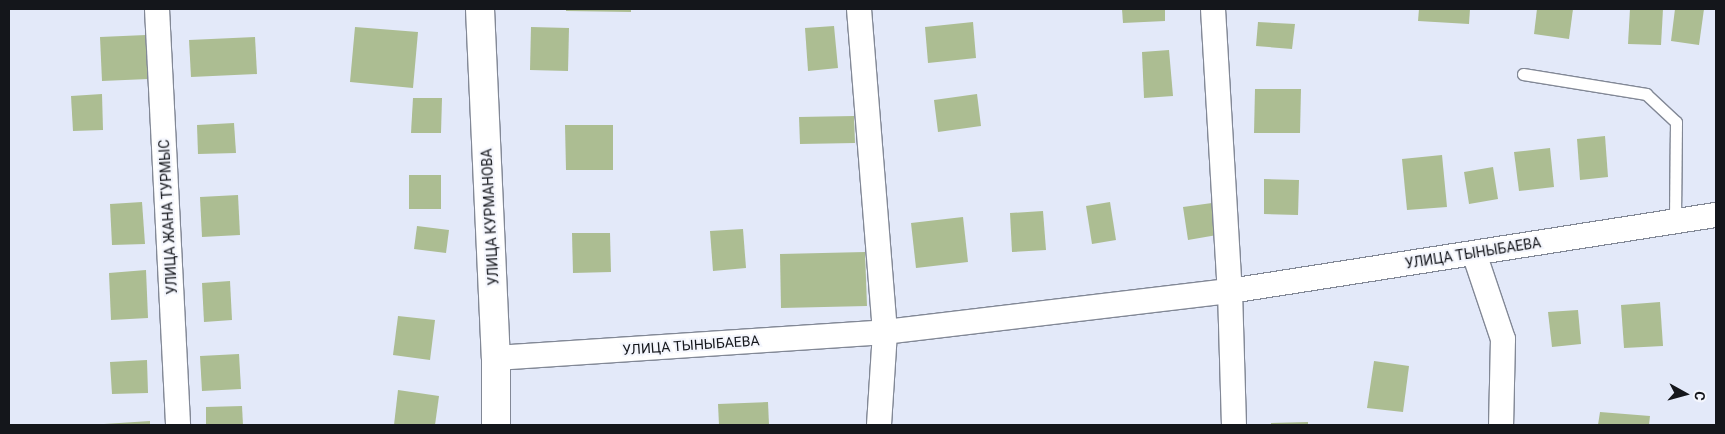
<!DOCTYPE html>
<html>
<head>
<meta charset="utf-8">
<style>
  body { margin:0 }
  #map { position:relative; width:1725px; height:434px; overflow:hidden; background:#e3e9f9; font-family:Roboto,sans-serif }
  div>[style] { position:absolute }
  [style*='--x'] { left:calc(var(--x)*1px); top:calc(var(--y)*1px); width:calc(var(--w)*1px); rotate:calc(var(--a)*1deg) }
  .building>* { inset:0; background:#acbd92 }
  .roads { filter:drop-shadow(1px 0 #828896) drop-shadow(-1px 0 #828896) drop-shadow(0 1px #828896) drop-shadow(0 -1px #828896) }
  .lane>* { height:11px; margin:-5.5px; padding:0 5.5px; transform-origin:5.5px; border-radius:5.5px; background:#fff }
  .street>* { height:24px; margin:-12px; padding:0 12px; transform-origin:12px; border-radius:12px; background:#fff }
  .secondary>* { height:28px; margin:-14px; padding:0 14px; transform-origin:14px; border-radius:14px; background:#fff }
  span { translate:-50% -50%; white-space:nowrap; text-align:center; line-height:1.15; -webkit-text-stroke:4px #f4f6fd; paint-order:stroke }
  .street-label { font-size:14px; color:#14161b }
  .frame { position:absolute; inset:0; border:10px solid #14161b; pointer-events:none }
  .north { position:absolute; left:1660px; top:369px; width:50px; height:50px; -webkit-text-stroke:4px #f4f6fd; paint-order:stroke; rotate:97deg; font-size:14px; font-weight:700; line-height:20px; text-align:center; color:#14161b }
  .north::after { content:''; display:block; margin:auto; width:18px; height:22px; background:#14161b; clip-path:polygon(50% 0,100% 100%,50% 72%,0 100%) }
</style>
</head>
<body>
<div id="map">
  <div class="building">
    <i style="clip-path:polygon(566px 9px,631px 9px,631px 12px,566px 11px)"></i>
    <i style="clip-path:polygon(1122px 9px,1165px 9px,1165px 21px,1123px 23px)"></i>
    <i style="clip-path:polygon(1419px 9px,1470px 9px,1469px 24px,1418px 21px)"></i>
    <i style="clip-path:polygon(1537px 9px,1573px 9px,1569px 39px,1534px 34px)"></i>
    <i style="clip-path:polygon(1630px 9px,1663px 9px,1661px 45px,1628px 44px)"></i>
    <i style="clip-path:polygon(1675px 9px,1704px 9px,1699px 45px,1671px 41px)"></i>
    <i style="clip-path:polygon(973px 22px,976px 58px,928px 63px,925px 27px)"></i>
    <i style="clip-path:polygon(1258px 22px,1295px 24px,1292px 49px,1256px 46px)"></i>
    <i style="clip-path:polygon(834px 26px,838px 68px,808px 71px,805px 28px)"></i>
    <i style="clip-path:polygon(355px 27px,418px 32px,413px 88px,350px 82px)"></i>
    <i style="clip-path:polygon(531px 27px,569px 28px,568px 71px,530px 70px)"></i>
    <i style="clip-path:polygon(146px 35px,148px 79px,102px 81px,100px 37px)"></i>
    <i style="clip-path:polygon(255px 37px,257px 74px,191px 77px,189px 40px)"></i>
    <i style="clip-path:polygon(1169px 50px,1173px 96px,1144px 98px,1142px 52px)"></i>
    <i style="clip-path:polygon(1255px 89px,1301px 89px,1300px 133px,1254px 133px)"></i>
    <i style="clip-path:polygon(102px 94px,103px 130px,73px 131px,71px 96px)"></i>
    <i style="clip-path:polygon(977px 94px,981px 126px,938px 132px,934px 100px)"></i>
    <i style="clip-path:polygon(413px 98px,442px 98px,441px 133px,411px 133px)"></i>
    <i style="clip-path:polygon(854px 116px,855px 143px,800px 144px,799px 117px)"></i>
    <i style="clip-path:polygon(234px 123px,236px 153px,198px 154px,197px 125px)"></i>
    <i style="clip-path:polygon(565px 125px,613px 125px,613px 170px,566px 170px)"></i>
    <i style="clip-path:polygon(1605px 136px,1608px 177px,1580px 180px,1577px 139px)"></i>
    <i style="clip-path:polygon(1550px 148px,1554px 187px,1519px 191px,1514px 152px)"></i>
    <i style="clip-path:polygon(1442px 155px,1447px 207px,1407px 210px,1402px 159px)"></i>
    <i style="clip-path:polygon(1493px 167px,1498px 199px,1469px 204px,1464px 172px)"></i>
    <i style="clip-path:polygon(409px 175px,441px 175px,441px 209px,409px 209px)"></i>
    <i style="clip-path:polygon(1264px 179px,1299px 180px,1298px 215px,1264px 214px)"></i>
    <i style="clip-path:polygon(238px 195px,240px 235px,202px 237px,200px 197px)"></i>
    <i style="clip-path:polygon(142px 202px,145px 244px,112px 245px,110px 204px)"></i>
    <i style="clip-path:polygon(1110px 202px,1116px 240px,1092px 244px,1086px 206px)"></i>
    <i style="clip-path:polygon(1212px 203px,1217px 235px,1188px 240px,1183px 207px)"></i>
    <i style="clip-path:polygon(1043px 211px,1046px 250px,1012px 252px,1010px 213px)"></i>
    <i style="clip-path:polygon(963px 217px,968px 262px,916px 268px,911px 223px)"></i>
    <i style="clip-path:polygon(417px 226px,449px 230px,446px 253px,414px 249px)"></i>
    <i style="clip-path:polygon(743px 229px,746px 268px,713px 271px,710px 231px)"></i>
    <i style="clip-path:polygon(572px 233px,610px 233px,611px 272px,573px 273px)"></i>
    <i style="clip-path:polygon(865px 252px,867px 306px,781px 308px,780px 254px)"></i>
    <i style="clip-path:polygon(146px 270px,148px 318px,111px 320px,109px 273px)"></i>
    <i style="clip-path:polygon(230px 281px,232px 320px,204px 322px,202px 283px)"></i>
    <i style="clip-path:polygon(1660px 302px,1663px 346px,1624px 348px,1621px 305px)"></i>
    <i style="clip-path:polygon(1578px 310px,1581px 344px,1552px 347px,1548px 312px)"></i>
    <i style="clip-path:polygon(398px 316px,435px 320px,430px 360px,393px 355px)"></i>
    <i style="clip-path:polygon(239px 354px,241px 389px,202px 391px,200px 356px)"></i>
    <i style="clip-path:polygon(147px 360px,148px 393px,112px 394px,110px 362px)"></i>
    <i style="clip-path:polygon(1374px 361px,1409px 366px,1403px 412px,1367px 408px)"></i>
    <i style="clip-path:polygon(398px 390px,439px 396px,435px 425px,394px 425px)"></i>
    <i style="clip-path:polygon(768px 402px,769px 425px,719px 425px,718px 404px)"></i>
    <i style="clip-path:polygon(242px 406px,243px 425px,206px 425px,206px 407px)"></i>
    <i style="clip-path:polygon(1600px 412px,1650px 416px,1649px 425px,1598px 425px)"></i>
    <i style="clip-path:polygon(150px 421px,150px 425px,104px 425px,104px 424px)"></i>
    <i style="clip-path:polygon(1308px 422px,1308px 425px,1271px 425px,1271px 423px)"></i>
  </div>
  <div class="roads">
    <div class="lane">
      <i style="--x:1523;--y:74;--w:125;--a:9.2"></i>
      <i style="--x:1646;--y:94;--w:41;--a:43"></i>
      <i style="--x:1676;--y:122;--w:100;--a:90.6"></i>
    </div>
    <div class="street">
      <i style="--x:157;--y:9;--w:417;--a:87.1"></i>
      <i style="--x:859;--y:9;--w:324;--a:85.4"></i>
      <i style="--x:885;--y:332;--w:93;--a:93.7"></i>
      <i style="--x:1213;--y:9;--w:283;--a:86.6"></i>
      <i style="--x:1230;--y:291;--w:134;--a:88.3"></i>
      <i style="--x:1474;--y:253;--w:91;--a:71.4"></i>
      <i style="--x:1503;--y:339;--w:86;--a:91.3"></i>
      <i style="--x:496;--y:358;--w:390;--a:-3.8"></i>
      <i style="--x:885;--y:332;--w:347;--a:-6.8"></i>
      <i style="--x:1230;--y:291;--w:492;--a:-8.9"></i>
    </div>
    <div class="secondary">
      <i style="--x:480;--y:9;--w:349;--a:87.4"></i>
      <i style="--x:496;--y:358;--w:67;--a:90"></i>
    </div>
  </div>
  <div class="street-label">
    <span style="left:168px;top:217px;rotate:-93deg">УЛИЦА ЖАНА ТУРМЫС</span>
    <span style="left:490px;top:217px;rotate:-93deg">УЛИЦА КУРМАНОВА</span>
    <span style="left:1473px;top:253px;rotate:-9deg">УЛИЦА ТЫНЫБАЕВА</span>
    <span style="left:691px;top:345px;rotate:-4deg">УЛИЦА ТЫНЫБАЕВА</span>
  </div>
  <div class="frame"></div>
  <div class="north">С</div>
</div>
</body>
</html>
